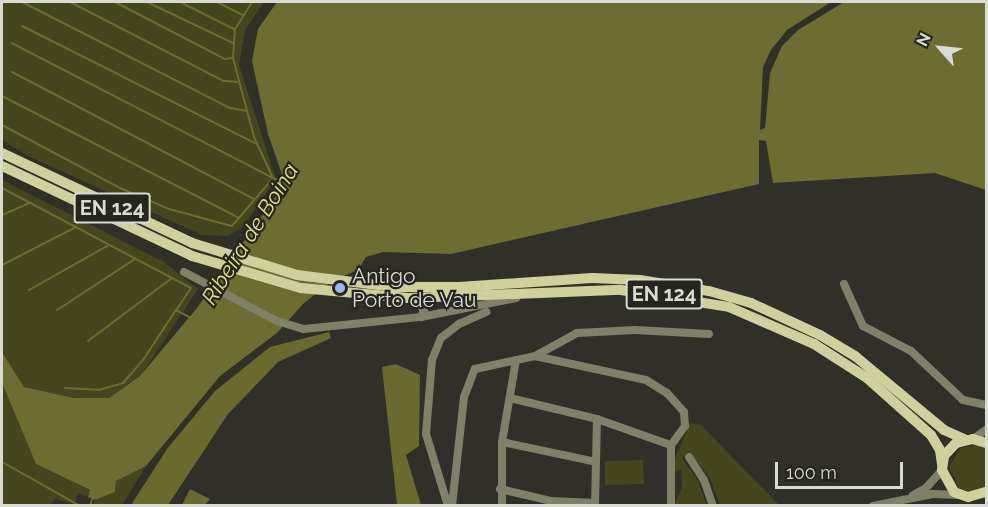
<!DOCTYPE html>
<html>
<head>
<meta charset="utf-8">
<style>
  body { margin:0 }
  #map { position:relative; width:988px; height:507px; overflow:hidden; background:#303028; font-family:Raleway,sans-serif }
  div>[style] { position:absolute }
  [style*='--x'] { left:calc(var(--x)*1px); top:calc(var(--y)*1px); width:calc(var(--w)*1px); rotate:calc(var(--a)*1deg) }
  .green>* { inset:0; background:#45451e }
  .forest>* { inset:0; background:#6a692e }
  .water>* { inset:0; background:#6d6c31 }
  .stream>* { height:2px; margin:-1px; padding:0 1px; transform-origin:1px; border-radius:1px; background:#6d6c31 }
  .minor>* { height:8px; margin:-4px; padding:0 4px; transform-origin:4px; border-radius:4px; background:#7f8067 }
  .major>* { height:10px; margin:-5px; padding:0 5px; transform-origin:5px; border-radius:5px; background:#cfd09c }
  .dots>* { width:16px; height:16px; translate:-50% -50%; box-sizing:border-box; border:3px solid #26261e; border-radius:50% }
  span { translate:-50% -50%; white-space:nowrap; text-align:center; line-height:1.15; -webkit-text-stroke:4.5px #26261e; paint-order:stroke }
  .shield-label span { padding:2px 4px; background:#26261e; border:2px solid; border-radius:4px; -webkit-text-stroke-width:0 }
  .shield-label { font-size:20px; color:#dadad5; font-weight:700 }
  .poi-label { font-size:21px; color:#dadad5 }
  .left { translate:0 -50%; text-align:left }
  .water-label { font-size:22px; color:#e1e188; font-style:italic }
  .frame { position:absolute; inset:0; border:3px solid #dadad5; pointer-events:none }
  .north { position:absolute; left:910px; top:18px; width:60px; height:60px; -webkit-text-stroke:4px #26261e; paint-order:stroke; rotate:297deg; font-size:16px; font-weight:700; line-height:24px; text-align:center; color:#dadad5 }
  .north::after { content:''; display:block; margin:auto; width:21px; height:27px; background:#dadad5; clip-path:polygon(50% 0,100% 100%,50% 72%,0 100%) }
  .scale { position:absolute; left:775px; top:462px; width:128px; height:27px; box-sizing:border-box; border:3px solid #dadad5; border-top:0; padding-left:8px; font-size:18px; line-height:21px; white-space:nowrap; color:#dadad5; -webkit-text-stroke:4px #26261e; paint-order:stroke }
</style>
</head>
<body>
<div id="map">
  <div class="green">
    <i style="clip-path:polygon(2px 2px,264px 2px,245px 30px,239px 65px,276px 179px,242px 228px,227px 236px,202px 235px,30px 157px,2px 140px)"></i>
    <i style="clip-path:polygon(2px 180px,164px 262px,198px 289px,142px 374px,109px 398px,74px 398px,24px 387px,2px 352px)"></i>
    <i style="clip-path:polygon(2px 383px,36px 464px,91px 491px,87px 496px,78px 494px,74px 504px,55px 499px,51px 505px,2px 505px)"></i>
    <i style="clip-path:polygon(690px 423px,701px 425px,779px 505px,720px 505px,710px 478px,689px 451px,682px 458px,699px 482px,706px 505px,674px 505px,682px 488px,681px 469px,674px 472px,673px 464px)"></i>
    <i style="clip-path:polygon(977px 445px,986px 449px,986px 488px,973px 493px,959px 488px,949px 467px,961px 448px)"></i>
    <i style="clip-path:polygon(643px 460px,644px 484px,605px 485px,605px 461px)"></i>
    <i style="clip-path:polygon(146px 466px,122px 505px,93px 506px,95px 500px,115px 492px,116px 481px)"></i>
  </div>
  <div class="forest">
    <i style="clip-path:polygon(329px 332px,331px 338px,278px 362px,228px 414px,168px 505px,131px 505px,167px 449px,215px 391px,270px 347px)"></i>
    <i style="clip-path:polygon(396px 364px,420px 375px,419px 446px,406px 455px,421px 505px,397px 505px,382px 367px)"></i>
    <i style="clip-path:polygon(190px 489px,210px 499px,205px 505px,182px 505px)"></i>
  </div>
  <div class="water">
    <i style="clip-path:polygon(277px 2px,831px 2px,787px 30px,771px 50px,763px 67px,760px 130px,765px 128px,770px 73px,782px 46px,798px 30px,844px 2px,986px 2px,986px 190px,935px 173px,773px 183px,766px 141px,759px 140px,759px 184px,451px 254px,383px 252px,366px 257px,358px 270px,332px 281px,304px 303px,277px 333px,220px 376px,146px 466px,116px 481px,115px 492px,95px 500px,88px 497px,90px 490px,36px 464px,2px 383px,2px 352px,24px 387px,74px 398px,109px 398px,140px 376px,197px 308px,285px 183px,268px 134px,252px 61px,258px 29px)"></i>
  </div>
  <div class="stream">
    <i style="--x:22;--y:2;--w:233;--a:27"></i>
    <i style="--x:230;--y:108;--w:17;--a:10"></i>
    <i style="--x:70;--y:2;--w:173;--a:27.2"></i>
    <i style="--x:224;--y:81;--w:14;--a:4"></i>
    <i style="--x:115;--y:2;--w:124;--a:27.4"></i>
    <i style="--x:225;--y:59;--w:8;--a:-7"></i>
    <i style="--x:147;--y:2;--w:95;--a:25.5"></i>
    <i style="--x:180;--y:2;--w:60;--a:26.6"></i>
    <i style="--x:217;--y:2;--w:29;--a:27"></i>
    <i style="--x:252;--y:2;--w:32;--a:122"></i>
    <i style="--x:235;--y:29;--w:29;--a:94"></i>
    <i style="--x:233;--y:58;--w:82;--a:75.1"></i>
    <i style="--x:254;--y:137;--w:45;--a:65.1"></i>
    <i style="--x:273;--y:178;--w:15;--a:23"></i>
    <i style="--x:22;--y:26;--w:263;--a:26.7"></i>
    <i style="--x:12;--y:72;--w:273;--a:27.7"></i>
    <i style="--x:2;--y:96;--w:267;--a:27.2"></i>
    <i style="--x:2;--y:125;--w:134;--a:28.1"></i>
    <i style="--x:120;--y:188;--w:53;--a:23.2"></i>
    <i style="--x:169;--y:209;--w:65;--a:15.1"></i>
    <i style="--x:232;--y:226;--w:63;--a:-49.5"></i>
    <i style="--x:273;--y:178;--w:294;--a:-152.7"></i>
    <i style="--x:2;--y:188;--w:214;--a:27.9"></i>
    <i style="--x:191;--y:288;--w:27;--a:124"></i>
    <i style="--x:176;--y:310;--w:15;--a:28"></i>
    <i style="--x:2;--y:215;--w:30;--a:-24"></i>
    <i style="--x:2;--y:265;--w:83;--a:-27.2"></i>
    <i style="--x:29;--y:290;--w:90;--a:-29.4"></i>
    <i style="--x:57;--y:310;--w:93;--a:-33.2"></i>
    <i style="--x:88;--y:341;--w:105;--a:-36.9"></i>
    <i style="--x:65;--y:388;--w:34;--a:3"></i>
    <i style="--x:99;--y:390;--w:25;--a:-16"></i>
    <i style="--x:123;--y:383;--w:30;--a:-49"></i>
    <i style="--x:143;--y:360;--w:60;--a:-56.6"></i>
    <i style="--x:2;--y:462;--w:90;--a:29.4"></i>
    <i style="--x:90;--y:506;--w:7;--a:-74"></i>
  </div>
  <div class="minor">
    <i style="--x:184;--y:272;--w:105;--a:27.8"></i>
    <i style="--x:277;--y:321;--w:28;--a:17"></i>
    <i style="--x:304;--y:329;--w:118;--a:-5.9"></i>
    <i style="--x:421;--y:317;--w:97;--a:-11.3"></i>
    <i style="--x:844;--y:284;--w:46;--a:65.7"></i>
    <i style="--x:863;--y:326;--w:54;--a:27.5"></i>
    <i style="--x:911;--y:351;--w:71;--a:43.3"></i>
    <i style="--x:963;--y:400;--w:24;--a:12"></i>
    <i style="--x:410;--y:299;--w:13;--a:32"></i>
    <i style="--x:421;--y:306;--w:6;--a:59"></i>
    <i style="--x:424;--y:311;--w:7;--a:117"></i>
    <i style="--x:535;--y:356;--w:114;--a:12.2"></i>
    <i style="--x:646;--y:380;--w:25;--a:32"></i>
    <i style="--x:667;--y:393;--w:25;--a:48"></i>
    <i style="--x:684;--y:412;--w:14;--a:86"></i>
    <i style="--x:685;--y:426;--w:24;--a:126"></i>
    <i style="--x:671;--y:445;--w:61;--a:90"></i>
    <i style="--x:510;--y:398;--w:89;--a:13.6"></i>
    <i style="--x:597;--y:419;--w:78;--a:19.4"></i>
    <i style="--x:973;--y:439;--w:16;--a:-35"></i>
    <i style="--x:502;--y:442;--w:96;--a:12"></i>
    <i style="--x:689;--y:457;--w:27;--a:57"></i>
    <i style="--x:704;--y:480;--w:28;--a:71"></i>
    <i style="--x:500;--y:489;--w:52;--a:13.2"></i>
    <i style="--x:551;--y:501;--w:44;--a:2.6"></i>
    <i style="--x:913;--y:495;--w:15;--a:-28"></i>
    <i style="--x:926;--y:488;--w:24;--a:-48"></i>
    <i style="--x:448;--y:506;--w:75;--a:-107"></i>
    <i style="--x:426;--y:434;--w:74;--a:-85.4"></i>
    <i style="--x:432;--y:360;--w:24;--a:-68"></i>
    <i style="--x:441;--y:338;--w:23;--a:-38"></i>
    <i style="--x:459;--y:324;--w:30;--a:-24"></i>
    <i style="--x:452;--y:506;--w:110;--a:-83.7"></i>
    <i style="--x:464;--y:397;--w:30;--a:-69"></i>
    <i style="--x:475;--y:369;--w:61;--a:-12.2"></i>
    <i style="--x:535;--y:356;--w:48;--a:-28.7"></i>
    <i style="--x:577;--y:333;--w:58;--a:-3"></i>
    <i style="--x:635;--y:330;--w:74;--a:3.1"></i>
    <i style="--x:502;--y:506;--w:64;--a:-90"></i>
    <i style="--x:502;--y:442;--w:83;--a:-80.3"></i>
    <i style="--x:595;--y:506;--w:87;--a:-88.7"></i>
    <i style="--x:873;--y:506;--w:61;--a:-11.3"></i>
    <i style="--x:933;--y:494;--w:26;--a:2"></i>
  </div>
  <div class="major">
    <i style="--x:2;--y:153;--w:210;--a:25.3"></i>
    <i style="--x:192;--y:243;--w:110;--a:16.9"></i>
    <i style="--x:297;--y:275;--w:98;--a:7.1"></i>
    <i style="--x:394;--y:287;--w:65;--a:0"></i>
    <i style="--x:459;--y:287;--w:133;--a:-3.9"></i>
    <i style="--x:592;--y:278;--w:48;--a:2.4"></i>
    <i style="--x:640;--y:280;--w:70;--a:9.1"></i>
    <i style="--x:709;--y:291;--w:44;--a:15.9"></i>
    <i style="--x:751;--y:303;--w:76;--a:24.9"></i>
    <i style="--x:820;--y:335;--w:41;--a:31"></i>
    <i style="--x:855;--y:356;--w:116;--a:39.7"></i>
    <i style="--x:944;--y:430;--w:22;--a:24"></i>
    <i style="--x:2;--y:166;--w:210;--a:25.3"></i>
    <i style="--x:192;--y:256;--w:114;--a:16.4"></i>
    <i style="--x:301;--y:288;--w:108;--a:5.3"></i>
    <i style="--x:409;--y:298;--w:212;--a:-2.2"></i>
    <i style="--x:621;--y:290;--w:109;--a:8.9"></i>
    <i style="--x:729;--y:307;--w:93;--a:23.5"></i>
    <i style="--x:814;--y:344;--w:63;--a:32.7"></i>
    <i style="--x:867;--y:378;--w:86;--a:41.7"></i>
    <i style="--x:931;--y:435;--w:17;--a:59"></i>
    <i style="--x:940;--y:450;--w:15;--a:82"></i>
    <i style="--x:986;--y:443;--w:14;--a:-163"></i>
    <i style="--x:973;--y:439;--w:17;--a:167"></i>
    <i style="--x:956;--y:443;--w:18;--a:133"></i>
    <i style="--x:944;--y:456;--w:14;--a:98"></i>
    <i style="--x:942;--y:470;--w:25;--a:61"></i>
    <i style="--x:954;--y:492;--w:15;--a:20"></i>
    <i style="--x:968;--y:497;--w:19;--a:-16"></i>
  </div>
  <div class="dots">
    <i style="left:340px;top:288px;background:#99b5fd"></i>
  </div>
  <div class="shield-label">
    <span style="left:112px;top:208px">EN 124</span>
    <span style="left:664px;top:294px">EN 124</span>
  </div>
  <div class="poi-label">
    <span class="left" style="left:352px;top:288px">Antigo<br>Porto de Vau</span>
  </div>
  <div class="water-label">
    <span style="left:250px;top:234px;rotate:-58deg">Ribeira de Boina</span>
  </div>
  <div class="frame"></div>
  <div class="north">N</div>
  <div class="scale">100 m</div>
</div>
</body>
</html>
